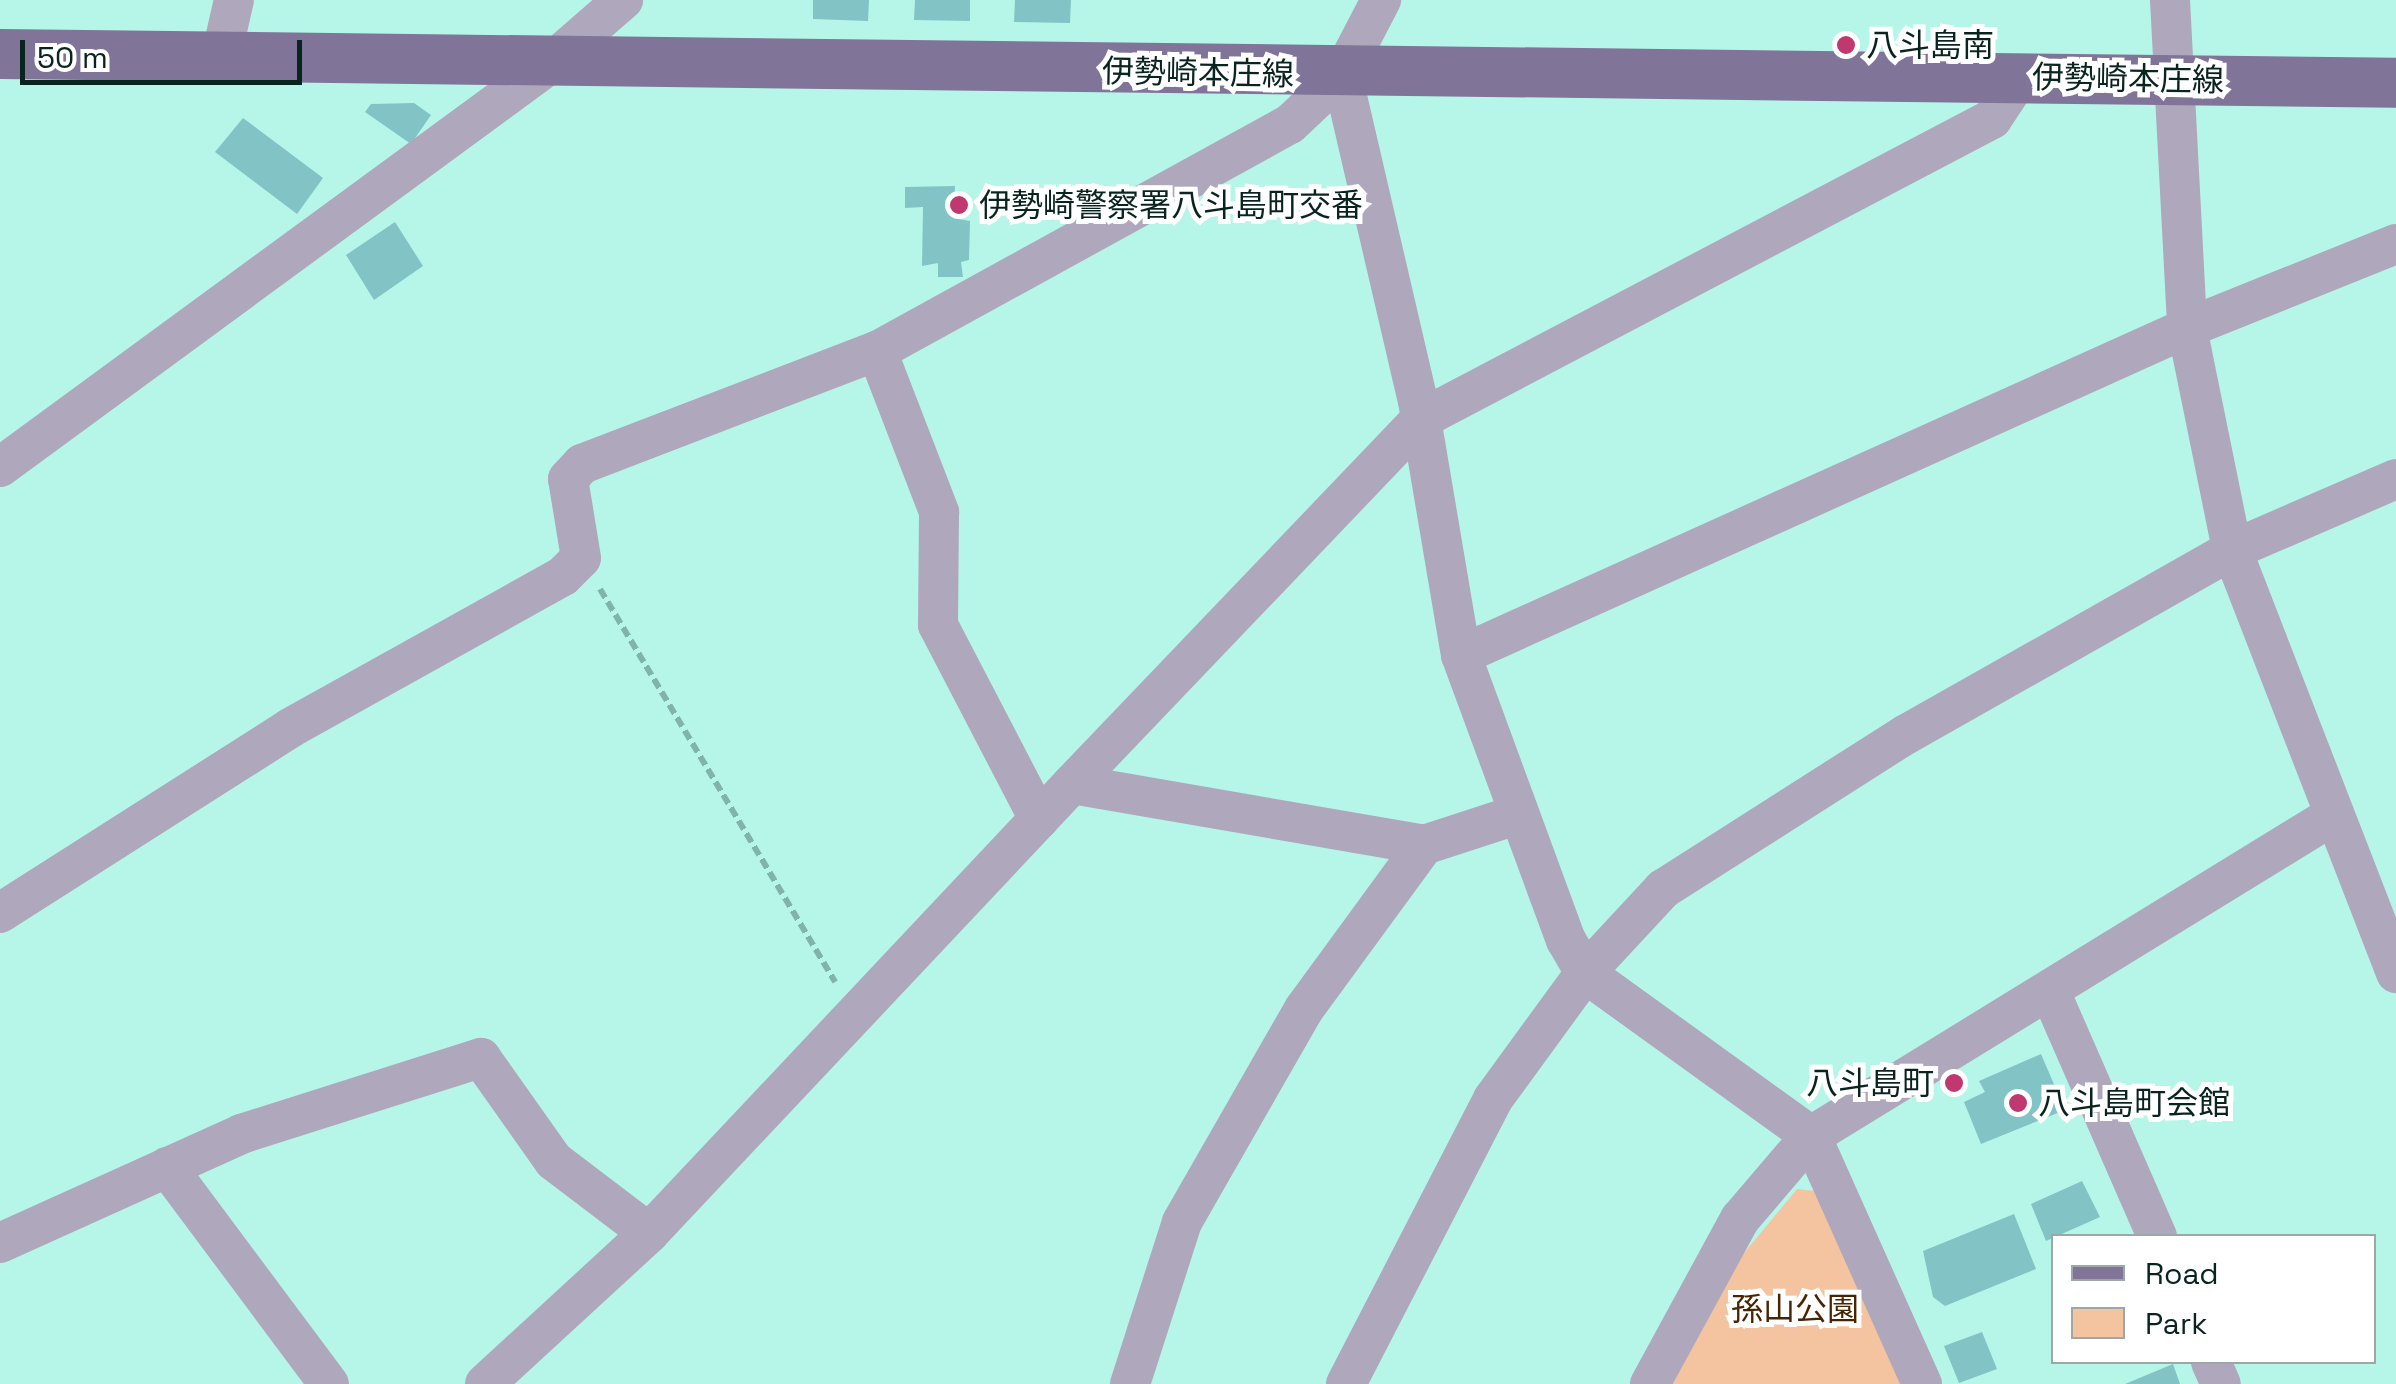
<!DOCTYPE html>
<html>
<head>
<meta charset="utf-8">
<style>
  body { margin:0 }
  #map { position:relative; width:2396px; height:1384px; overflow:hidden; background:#b6f6e8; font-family:"Space Grotesk","Noto Sans JP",sans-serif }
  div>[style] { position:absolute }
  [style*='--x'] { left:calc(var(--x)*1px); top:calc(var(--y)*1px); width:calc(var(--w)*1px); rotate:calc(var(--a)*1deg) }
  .green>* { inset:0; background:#f3c49f }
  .building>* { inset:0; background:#82c3c6 }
  .path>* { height:6px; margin-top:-3px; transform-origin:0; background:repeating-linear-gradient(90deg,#80b4aa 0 10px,transparent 0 15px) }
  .minor>* { height:40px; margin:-20px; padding:0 20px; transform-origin:20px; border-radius:20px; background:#afa8bd }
  .major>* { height:50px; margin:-25px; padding:0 25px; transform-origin:25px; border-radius:25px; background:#807499 }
  .dots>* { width:28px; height:28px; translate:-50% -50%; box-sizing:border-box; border:5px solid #fff; border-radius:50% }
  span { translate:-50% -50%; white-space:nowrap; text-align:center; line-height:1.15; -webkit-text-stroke:10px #fff; paint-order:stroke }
  .poi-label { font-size:32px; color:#09231f }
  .left { translate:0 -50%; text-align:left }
  .right { translate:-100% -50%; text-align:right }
  .street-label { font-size:32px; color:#09231f }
  .park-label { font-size:32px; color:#482502 }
  .legend { position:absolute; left:2051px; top:1234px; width:325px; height:130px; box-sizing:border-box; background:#fff; border:2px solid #9da7a5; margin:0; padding:12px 18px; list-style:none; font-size:30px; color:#09231f }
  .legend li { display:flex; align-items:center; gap:20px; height:50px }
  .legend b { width:50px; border:2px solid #9da7a5 }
  .scale { position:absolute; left:20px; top:40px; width:282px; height:45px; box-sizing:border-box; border:5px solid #09231f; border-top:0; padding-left:12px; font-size:30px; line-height:35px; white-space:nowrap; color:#09231f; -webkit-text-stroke:8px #fff; paint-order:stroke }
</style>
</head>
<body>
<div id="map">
  <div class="green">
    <i style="clip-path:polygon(1797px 1189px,1825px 1192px,1907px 1384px,1673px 1384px,1735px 1264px)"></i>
  </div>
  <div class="building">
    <i style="clip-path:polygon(813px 0,869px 0,868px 21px,813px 19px)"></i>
    <i style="clip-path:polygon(915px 0,970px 0,970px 21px,914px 20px)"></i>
    <i style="clip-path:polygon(1015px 0,1071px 0,1070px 23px,1014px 22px)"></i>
    <i style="clip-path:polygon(414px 103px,431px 115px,411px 144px,365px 112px,371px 104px)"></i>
    <i style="clip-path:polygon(243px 118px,323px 178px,297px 214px,215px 152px)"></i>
    <i style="clip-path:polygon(955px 186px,953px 218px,970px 221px,969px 260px,961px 262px,963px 277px,938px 277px,938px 263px,922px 266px,923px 207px,905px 208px,905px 187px)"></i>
    <i style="clip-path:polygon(395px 222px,423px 266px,374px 300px,346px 255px)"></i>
    <i style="clip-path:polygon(2041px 1054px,2065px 1110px,1981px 1144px,1964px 1102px,1985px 1092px,1979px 1081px)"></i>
    <i style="clip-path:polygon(2082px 1181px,2100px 1217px,2046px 1241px,2031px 1204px)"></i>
    <i style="clip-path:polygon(2014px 1214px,2036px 1269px,1945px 1306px,1933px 1297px,1923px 1251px)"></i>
    <i style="clip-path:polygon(1982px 1332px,1997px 1369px,1959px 1383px,1944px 1346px)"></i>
    <i style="clip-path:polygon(2173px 1364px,2180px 1384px,2125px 1384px)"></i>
  </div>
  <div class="path">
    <i style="--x:600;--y:589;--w:458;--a:59.1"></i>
  </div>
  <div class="minor">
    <i style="--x:2170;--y:0;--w:328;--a:87"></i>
    <i style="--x:2187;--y:328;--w:227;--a:78.5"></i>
    <i style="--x:2232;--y:550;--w:454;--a:68.8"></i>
    <i style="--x:221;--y:57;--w:58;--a:-77.2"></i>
    <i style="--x:1342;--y:75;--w:335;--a:76.9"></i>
    <i style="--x:1418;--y:401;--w:258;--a:80.4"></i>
    <i style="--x:1461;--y:655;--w:304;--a:69.8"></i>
    <i style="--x:1566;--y:940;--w:38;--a:60"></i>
    <i style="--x:1585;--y:973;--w:279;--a:35.8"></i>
    <i style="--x:1811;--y:1136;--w:272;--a:65.9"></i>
    <i style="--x:877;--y:351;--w:173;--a:68.9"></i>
    <i style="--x:939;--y:512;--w:113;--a:90.5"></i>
    <i style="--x:938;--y:625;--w:219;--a:62.5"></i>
    <i style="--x:0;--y:467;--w:678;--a:-36.24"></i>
    <i style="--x:547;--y:66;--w:101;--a:-41"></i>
    <i style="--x:1461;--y:655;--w:796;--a:-24.25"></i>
    <i style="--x:2187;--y:328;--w:225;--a:-21.9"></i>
    <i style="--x:1072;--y:784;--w:505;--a:-46.28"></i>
    <i style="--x:1421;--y:419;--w:645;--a:-27.72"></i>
    <i style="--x:1992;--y:119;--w:49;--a:-56.6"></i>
    <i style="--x:0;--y:913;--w:344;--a:-32.5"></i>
    <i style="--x:290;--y:728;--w:312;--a:-29.1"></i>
    <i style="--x:563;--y:576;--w:25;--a:-45"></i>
    <i style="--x:581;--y:558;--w:80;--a:-99.3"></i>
    <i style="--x:568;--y:479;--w:21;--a:-47"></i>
    <i style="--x:582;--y:464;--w:316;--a:-21"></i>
    <i style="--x:877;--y:351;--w:471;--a:-28.8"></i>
    <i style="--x:1290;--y:124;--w:71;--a:-43.3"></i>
    <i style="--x:1342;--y:75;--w:85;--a:-62.5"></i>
    <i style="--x:2052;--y:996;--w:262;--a:66.4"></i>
    <i style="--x:167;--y:1167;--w:271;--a:53.3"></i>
    <i style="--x:0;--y:1243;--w:265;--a:-24.3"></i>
    <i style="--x:241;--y:1134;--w:252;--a:-17.6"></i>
    <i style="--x:481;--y:1058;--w:126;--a:54.7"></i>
    <i style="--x:554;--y:1161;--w:119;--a:37.2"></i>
    <i style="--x:2211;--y:1362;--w:24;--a:66"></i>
    <i style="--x:485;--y:1384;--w:223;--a:-42.6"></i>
    <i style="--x:649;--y:1233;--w:617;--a:-46.71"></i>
    <i style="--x:1072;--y:784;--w:357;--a:9.8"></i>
    <i style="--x:1424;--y:845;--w:100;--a:-18.1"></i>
    <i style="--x:1130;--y:1384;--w:170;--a:-72.2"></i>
    <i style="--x:1182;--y:1222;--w:245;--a:-60.2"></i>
    <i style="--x:1304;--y:1009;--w:203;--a:-53.8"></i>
    <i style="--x:1346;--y:1384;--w:321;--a:-62.7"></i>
    <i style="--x:1493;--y:1099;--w:156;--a:-53.9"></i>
    <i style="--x:1585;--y:973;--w:115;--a:-47.1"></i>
    <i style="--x:1663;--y:889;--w:287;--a:-32.5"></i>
    <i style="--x:1905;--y:735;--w:376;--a:-29.5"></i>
    <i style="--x:2232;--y:550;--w:179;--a:-23.4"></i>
    <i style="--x:1650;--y:1384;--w:188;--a:-61.4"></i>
    <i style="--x:1740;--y:1219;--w:109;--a:-49.5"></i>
    <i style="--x:1811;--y:1136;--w:611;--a:-31.56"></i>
  </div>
  <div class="major">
    <i style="--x:0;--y:54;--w:2396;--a:0.69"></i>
  </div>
  <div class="dots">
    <i style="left:1846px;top:45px;background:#c13770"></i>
    <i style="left:959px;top:205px;background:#c13770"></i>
    <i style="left:1954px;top:1083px;background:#c13770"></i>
    <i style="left:2018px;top:1103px;background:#c13770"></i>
  </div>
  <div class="poi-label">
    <span class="left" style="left:1866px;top:45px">八斗島南</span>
    <span class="left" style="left:979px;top:205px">伊勢崎警察署八斗島町交番</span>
    <span class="right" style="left:1934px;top:1083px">八斗島町</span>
    <span class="left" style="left:2038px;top:1103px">八斗島町会館</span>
  </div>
  <div class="street-label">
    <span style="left:1198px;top:73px;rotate:1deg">伊勢崎本庄線</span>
    <span style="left:2128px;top:79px;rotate:1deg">伊勢崎本庄線</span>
  </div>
  <div class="park-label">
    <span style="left:1795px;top:1309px">孫山公園</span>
  </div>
  <ul class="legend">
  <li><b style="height:12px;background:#807499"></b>Road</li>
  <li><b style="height:28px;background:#f3c49f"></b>Park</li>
  </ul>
  <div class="scale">50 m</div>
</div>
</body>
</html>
